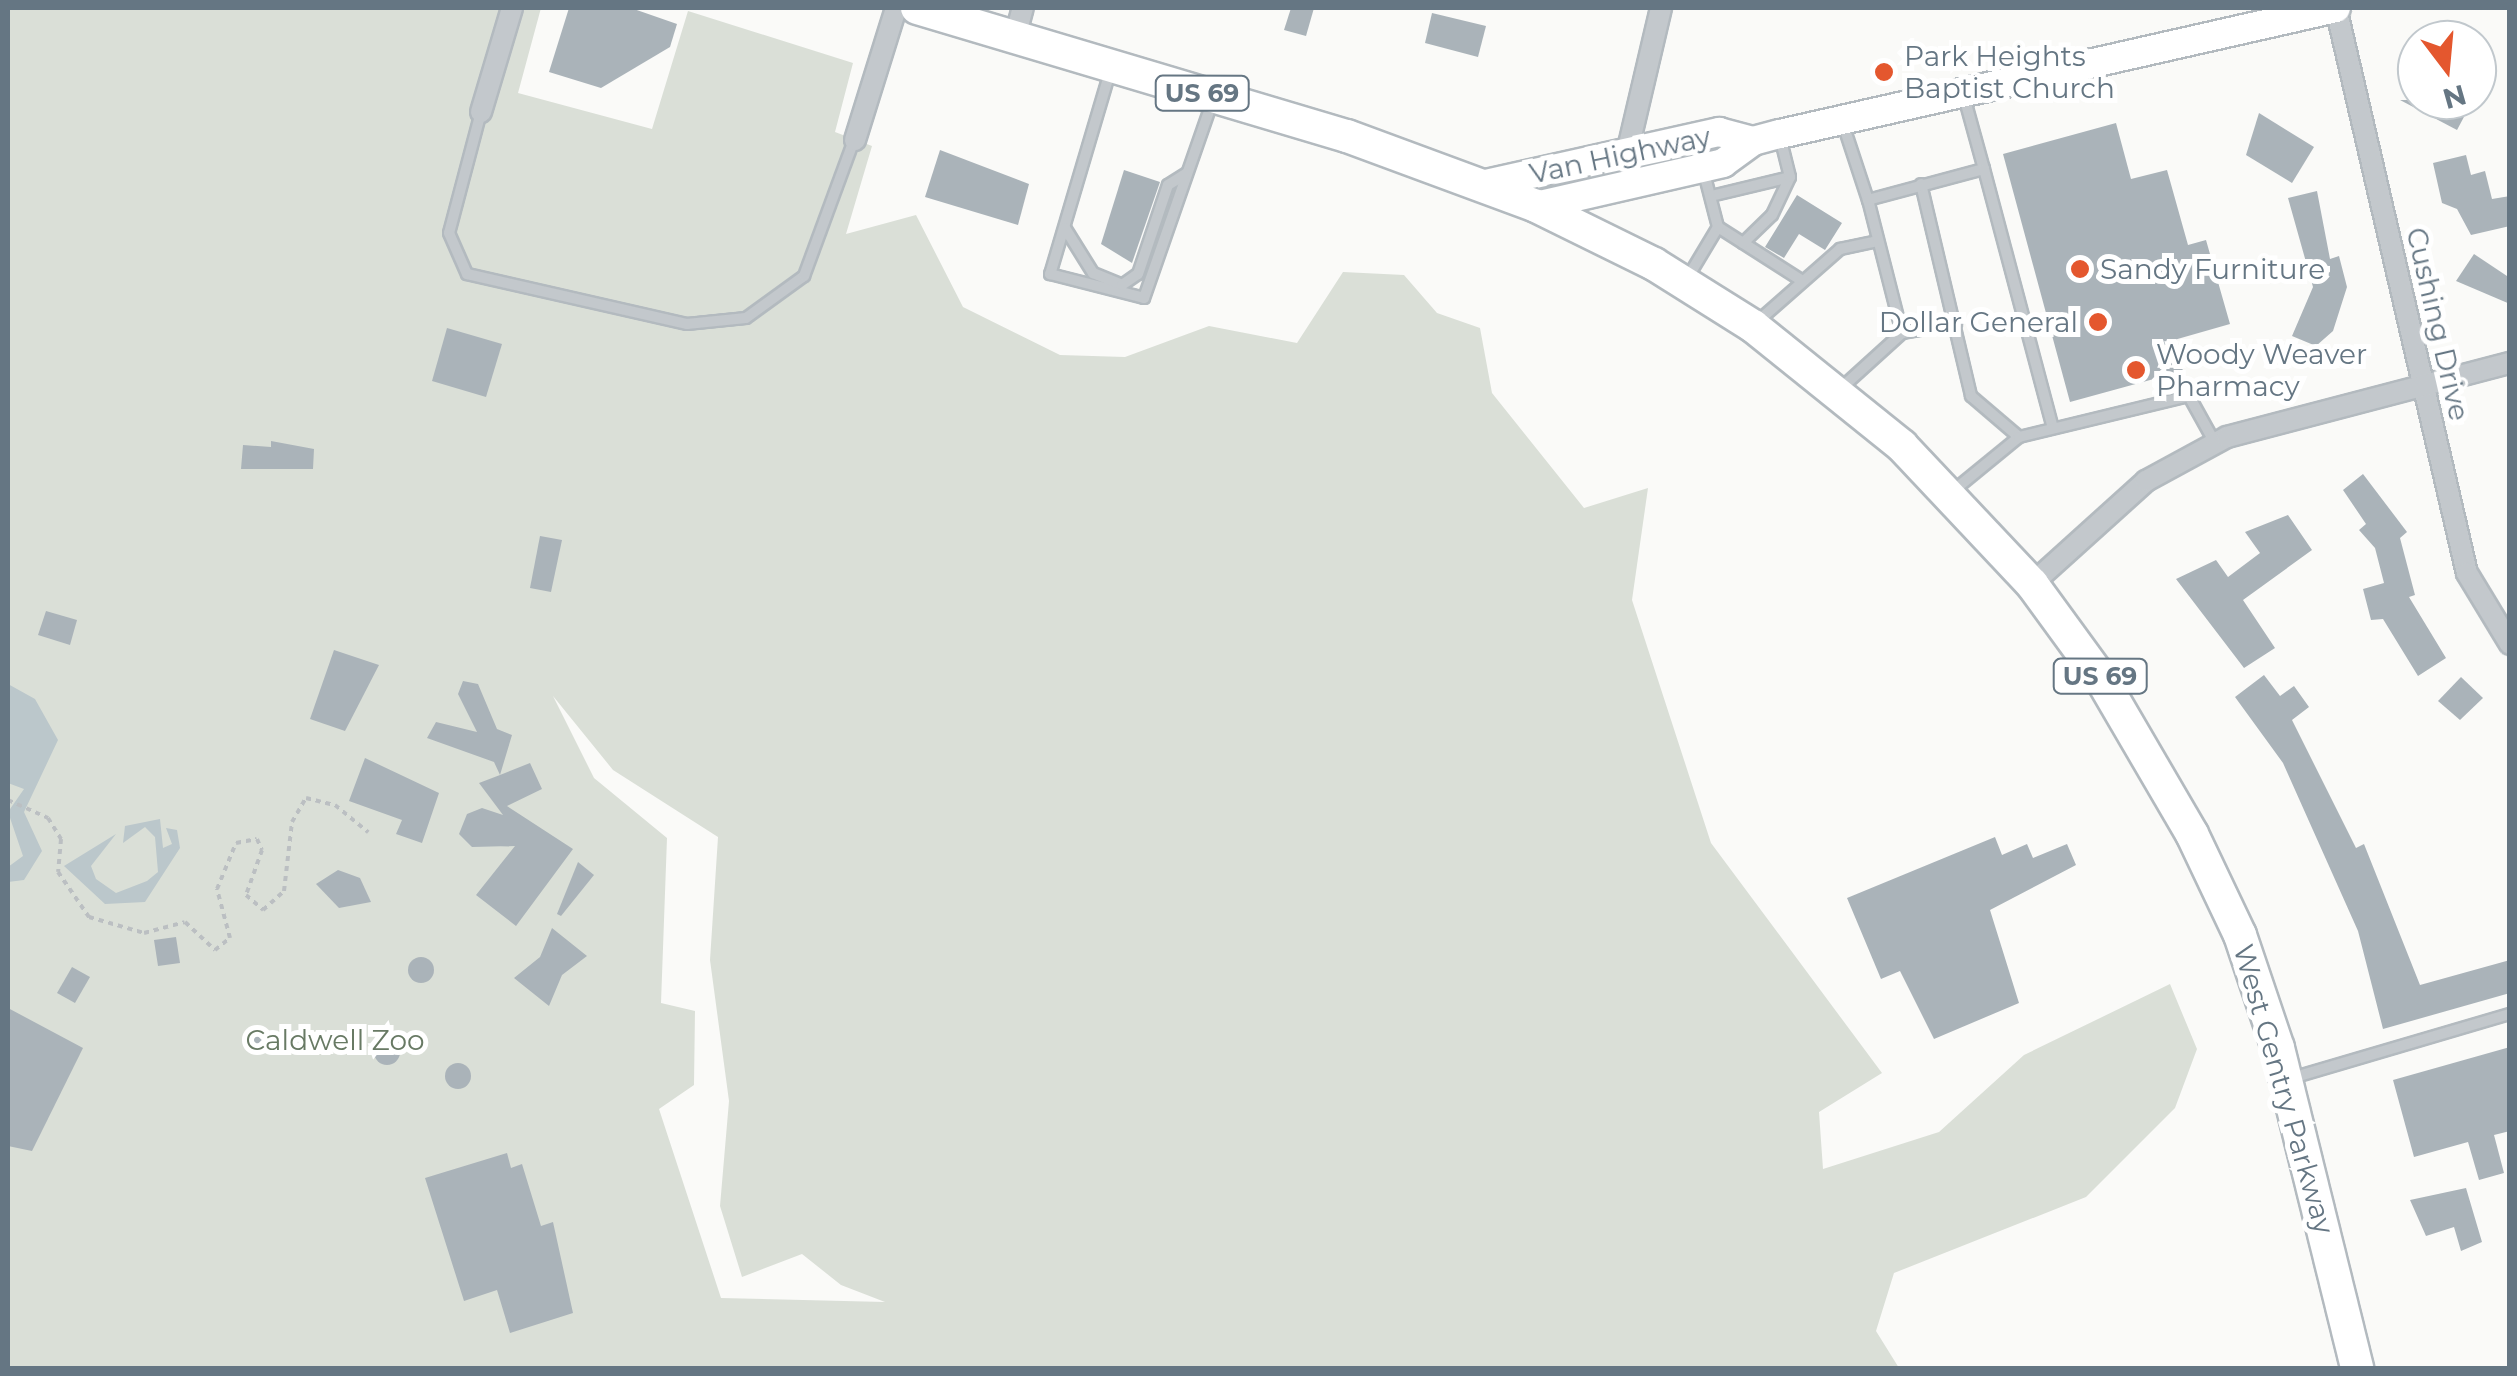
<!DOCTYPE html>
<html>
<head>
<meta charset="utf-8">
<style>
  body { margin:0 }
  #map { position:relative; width:2517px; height:1376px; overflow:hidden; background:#fafaf8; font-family:Montserrat,sans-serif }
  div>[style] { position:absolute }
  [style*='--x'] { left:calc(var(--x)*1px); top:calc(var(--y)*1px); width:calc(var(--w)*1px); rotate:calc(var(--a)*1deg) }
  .green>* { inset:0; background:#dadfd7 }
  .water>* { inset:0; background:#bbc7cb }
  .building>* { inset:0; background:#aab3b9 }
  .round { border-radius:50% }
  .path>* { height:4px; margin-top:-2px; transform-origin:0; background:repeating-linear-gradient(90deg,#bbbfc2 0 5px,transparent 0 10px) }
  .roads { filter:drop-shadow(2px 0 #b3babf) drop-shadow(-2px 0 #b3babf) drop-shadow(0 2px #b3babf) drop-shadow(0 -2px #b3babf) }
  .service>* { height:10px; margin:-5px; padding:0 5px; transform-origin:5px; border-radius:5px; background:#c3c8cc }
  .minor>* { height:20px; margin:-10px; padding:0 10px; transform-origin:10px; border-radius:10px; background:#c3c8cc }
  .secondary>* { height:28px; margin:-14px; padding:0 14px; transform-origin:14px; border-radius:14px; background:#fff }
  .primary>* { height:32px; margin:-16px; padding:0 16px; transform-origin:16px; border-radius:16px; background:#fff }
  .dots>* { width:28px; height:28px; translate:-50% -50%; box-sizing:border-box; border:5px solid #fff; border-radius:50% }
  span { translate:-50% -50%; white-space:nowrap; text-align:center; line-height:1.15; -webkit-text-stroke:10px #fff; paint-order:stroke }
  .shield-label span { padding:2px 8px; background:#fff; border:2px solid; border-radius:8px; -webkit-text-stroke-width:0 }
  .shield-label { font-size:25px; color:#657683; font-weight:700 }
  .poi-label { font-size:28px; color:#657683 }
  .left { translate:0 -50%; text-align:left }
  .right { translate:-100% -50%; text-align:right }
  .street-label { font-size:28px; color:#657683 }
  .park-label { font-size:28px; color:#687a64 }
  .frame { position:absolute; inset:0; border:10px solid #657683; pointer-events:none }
  .north { position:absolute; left:2397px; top:20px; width:100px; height:100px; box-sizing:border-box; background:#fff; border:2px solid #c1c8cd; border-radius:50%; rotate:164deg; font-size:28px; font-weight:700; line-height:40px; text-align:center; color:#657683 }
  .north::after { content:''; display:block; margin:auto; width:35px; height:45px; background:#e4572e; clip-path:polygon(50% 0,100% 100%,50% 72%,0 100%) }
</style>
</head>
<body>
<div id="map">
  <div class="green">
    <i style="clip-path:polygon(evenodd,8px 8px,541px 8px,518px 93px,652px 129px,688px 11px,853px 63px,835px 132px,872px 146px,846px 234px,916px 215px,963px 307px,1060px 355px,1125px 357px,1209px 326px,1297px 343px,1343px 272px,1404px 275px,1437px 313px,1480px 328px,1492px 393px,1584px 508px,1648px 488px,1632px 600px,1711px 843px,1882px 1073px,1819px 1112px,1823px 1169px,1939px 1132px,2024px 1055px,2170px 984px,2197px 1049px,2175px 1108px,2086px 1197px,1894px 1273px,1876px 1331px,1899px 1368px,8px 1368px,8px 8px,553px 696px,613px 770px,718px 837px,710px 960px,729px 1101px,720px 1206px,742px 1277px,802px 1254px,841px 1285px,885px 1302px,721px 1298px,659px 1109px,694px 1085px,695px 1011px,661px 1003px,667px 838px,594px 778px,553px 696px)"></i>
  </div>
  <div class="water">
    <i style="clip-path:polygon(8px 684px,35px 699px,58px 740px,24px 812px,42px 851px,24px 880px,8px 882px,8px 867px,23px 856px,8px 812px,24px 789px,8px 783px)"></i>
    <i style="clip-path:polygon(160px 819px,163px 848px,172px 844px,166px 828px,177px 830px,180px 848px,145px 902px,105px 904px,64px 866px,116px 834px,91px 866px,96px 879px,116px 893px,147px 881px,158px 872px,155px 837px,145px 827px,123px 843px,125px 826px)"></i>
  </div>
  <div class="building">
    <i style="clip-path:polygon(569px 8px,631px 8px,677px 24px,670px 47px,601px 88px,549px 72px)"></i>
    <i style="clip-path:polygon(1291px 8px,1314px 8px,1306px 36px,1284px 30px)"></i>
    <i style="clip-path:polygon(1432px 13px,1486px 26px,1478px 57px,1425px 43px)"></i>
    <i style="clip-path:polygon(2400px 100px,2473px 100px,2457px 130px)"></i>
    <i style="clip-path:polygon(2259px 113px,2314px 147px,2292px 183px,2246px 155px)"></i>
    <i style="clip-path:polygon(2116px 123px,2131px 179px,2167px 170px,2188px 245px,2206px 240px,2230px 324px,2174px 340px,2183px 371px,2070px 402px,2003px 154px)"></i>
    <i style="clip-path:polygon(940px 150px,1029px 184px,1018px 225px,925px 197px)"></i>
    <i style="clip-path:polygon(2466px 155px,2471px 175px,2485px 171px,2492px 199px,2510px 196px,2510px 226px,2471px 235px,2457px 209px,2442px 203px,2433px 163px)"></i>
    <i style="clip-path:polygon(1124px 170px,1160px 182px,1132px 263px,1101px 244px)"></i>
    <i style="clip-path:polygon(2317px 191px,2330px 259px,2339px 256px,2347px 287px,2333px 331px,2316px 346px,2292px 336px,2313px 287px,2288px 198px)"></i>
    <i style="clip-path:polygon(1797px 195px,1842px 223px,1825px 250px,1799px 234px,1784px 258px,1765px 247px)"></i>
    <i style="clip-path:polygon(2474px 254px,2510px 278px,2510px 304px,2456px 281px)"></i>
    <i style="clip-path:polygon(447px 328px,502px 344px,486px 397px,432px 381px)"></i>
    <i style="clip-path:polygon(271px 441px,314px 449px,313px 469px,241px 469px,243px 445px,271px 447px)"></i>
    <i style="clip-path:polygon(2363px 474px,2407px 532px,2400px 538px,2415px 595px,2409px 597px,2446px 658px,2418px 676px,2383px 619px,2371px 620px,2363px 589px,2384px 583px,2375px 548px,2359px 530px,2366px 524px,2343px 490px)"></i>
    <i style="clip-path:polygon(2288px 515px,2312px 550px,2243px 600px,2275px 648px,2244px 668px,2176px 579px,2216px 560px,2228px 577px,2260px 553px,2245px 532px)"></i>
    <i style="clip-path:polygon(540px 536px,562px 540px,551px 592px,530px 588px)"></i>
    <i style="clip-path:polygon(46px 611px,77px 620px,70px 645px,38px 635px)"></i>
    <i style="clip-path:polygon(334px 650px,379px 665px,345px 731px,310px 719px)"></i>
    <i style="clip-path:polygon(2264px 675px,2280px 696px,2294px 686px,2309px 707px,2292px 720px,2356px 848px,2364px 844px,2420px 985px,2510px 960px,2510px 993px,2383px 1029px,2358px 931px,2283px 763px,2235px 697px)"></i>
    <i style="clip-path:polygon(2461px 677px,2483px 698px,2460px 720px,2438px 701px)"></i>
    <i style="clip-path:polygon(463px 681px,478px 684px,497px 729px,512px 735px,500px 775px,530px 763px,542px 789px,507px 806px,573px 849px,516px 926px,476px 895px,515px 846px,472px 847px,459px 834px,467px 814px,482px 808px,503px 815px,479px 783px,500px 775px,494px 762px,427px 738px,436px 722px,477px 732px,458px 694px)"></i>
    <i style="clip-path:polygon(365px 758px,439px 793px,422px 843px,396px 834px,402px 820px,349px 801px)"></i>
    <i style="clip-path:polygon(1995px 837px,2002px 855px,2027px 844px,2033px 858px,2067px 844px,2076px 865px,1990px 910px,2019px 1003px,1934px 1039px,1900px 971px,1881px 979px,1847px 898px)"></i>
    <i style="clip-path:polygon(578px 862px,594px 875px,561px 916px,557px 914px)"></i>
    <i style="clip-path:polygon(338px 870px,360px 878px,371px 902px,339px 908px,316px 884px)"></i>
    <i style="clip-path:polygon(552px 928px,587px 956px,562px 975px,549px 1006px,514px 978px,540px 957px)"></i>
    <i style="clip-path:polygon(176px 937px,180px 963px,158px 966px,154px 940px)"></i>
    <i class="round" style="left:408px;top:957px;width:26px;height:26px"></i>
    <i style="clip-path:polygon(72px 967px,90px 977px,75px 1003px,57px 993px)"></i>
    <i style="clip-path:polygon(8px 1008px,83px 1048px,32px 1151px,8px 1146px)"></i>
    <i class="round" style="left:243px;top:1026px;width:26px;height:26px"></i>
    <i class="round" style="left:374px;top:1039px;width:26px;height:26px"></i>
    <i style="clip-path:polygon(2510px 1047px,2510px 1131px,2494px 1135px,2504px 1173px,2479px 1180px,2468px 1142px,2414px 1157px,2393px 1080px)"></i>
    <i class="round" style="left:445px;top:1063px;width:26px;height:26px"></i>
    <i style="clip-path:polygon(507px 1153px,511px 1168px,522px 1164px,541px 1226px,553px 1222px,573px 1313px,510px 1333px,497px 1290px,464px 1301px,425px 1178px)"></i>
    <i style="clip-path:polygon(2466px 1188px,2482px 1242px,2461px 1251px,2454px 1227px,2426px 1236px,2410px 1200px)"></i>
  </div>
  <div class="path">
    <i style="--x:8;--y:800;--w:44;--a:24.2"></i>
    <i style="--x:48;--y:818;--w:25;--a:58"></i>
    <i style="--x:61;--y:839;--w:33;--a:95"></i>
    <i style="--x:58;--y:872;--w:55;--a:55.4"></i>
    <i style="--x:89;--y:917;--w:57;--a:16.2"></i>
    <i style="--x:144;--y:933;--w:42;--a:-15"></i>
    <i style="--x:185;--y:922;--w:41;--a:43"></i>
    <i style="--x:215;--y:950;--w:19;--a:-39"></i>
    <i style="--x:230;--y:938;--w:51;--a:-104.9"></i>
    <i style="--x:217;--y:889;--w:50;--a:-67.6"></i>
    <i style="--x:236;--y:843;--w:21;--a:-11"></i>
    <i style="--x:257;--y:839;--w:12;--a:66"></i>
    <i style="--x:262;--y:850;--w:48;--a:109.6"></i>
    <i style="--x:246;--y:895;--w:23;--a:41"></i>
    <i style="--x:263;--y:910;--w:28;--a:-42"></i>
    <i style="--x:284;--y:891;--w:69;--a:-83.4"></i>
    <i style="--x:292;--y:822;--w:28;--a:-60"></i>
    <i style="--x:306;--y:798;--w:30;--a:14"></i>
    <i style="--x:335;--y:805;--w:43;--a:39.3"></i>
  </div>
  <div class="roads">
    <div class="service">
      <i style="--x:1110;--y:72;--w:211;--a:106.5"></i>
      <i style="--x:1050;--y:274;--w:97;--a:14.3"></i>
      <i style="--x:1144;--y:298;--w:210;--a:-70.8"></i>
      <i style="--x:1963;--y:93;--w:79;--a:74.6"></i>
      <i style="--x:481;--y:112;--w:125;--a:104.8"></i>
      <i style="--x:449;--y:233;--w:45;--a:66.3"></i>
      <i style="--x:467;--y:274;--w:226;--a:12.8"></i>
      <i style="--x:687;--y:324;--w:59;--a:-5.8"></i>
      <i style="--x:746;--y:318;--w:72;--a:-35.9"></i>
      <i style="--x:804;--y:276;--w:145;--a:-69.8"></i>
      <i style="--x:1842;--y:121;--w:83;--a:71.8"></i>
      <i style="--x:1921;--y:184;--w:218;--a:76.7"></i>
      <i style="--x:1971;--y:396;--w:63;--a:40.5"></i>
      <i style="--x:1711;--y:196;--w:81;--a:-13.5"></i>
      <i style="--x:1718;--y:227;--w:98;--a:32.6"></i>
      <i style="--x:1065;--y:228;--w:53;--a:58.1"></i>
      <i style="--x:1093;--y:273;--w:31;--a:22"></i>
      <i style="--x:1122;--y:285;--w:19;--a:-35"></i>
      <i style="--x:1138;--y:274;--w:94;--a:-71.4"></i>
      <i style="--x:1168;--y:185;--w:22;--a:-32"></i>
      <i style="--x:1743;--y:243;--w:40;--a:-44"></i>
      <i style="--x:1772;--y:215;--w:42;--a:-64.7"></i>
      <i style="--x:1790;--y:177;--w:41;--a:-104"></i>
      <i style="--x:1688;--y:277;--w:58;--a:-59"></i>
      <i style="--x:1718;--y:227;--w:60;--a:-104.5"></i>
      <i style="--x:1757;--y:322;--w:111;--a:-41.3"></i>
      <i style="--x:1840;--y:249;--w:38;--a:-12"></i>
      <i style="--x:1902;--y:333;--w:55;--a:-9.5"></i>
      <i style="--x:1838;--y:391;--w:86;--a:-42.2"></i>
      <i style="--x:1902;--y:333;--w:137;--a:-104.3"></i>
      <i style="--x:1868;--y:200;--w:120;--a:-15"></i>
      <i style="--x:1984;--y:169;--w:265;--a:75.1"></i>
      <i style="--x:1953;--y:491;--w:85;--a:-39.3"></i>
      <i style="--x:2019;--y:437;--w:175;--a:-13.6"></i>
      <i style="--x:2189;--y:396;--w:54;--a:61"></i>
      <i style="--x:2292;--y:1078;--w:227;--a:-16.4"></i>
    </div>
    <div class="minor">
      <i style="--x:2336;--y:8;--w:580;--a:76.95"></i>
      <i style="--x:2467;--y:573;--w:83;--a:58.8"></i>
      <i style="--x:1015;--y:37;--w:30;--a:-75"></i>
      <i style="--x:481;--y:112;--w:109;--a:-73.4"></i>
      <i style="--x:855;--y:140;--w:138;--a:-72.7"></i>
      <i style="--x:1627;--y:153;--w:149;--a:-76.8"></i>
      <i style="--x:2032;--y:584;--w:154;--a:-42.1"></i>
      <i style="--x:2146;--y:481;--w:92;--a:-28.5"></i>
      <i style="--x:2227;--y:437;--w:293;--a:-14.7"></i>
    </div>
    <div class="secondary">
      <i style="--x:1486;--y:184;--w:239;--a:-12.6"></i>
      <i style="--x:1719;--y:132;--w:35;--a:15"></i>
      <i style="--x:1536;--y:206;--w:192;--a:-12.9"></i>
      <i style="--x:1723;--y:163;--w:37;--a:-36"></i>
      <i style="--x:1753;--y:141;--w:28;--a:-15"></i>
      <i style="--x:1780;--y:134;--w:570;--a:-12.77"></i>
    </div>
    <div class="primary">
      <i style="--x:917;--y:8;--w:449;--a:16.6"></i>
      <i style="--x:1347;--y:136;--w:202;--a:20.3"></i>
      <i style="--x:1536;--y:206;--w:131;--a:26.2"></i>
      <i style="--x:1654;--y:264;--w:117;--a:32.1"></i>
      <i style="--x:1753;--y:326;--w:191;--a:38.8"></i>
      <i style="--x:1902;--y:446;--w:190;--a:46.7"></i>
      <i style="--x:2032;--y:584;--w:119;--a:53.9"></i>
      <i style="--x:2102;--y:680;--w:178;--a:59.7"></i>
      <i style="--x:2192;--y:834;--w:112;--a:64.6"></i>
      <i style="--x:2240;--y:935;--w:119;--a:71.4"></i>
      <i style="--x:2278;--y:1048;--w:330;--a:76.1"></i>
    </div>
  </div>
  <div class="dots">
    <i style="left:1884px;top:72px;background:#e4572e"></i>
    <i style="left:2080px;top:269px;background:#e4572e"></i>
    <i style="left:2098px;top:322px;background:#e4572e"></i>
    <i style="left:2136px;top:370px;background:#e4572e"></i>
  </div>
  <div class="shield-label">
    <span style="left:1202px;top:93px">US 69</span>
    <span style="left:2100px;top:676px">US 69</span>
  </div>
  <div class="poi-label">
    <span class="left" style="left:1904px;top:72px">Park Heights<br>Baptist Church</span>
    <span class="left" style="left:2100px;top:269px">Sandy Furniture</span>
    <span class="right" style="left:2078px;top:322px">Dollar General</span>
    <span class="left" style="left:2156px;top:370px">Woody Weaver<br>Pharmacy</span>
  </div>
  <div class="street-label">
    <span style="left:1620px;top:155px;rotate:-12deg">Van Highway</span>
    <span style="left:2438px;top:324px;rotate:77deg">Cushing Drive</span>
    <span style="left:2284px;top:1089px;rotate:74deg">West Gentry Parkway</span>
  </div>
  <div class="park-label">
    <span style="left:335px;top:1040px">Caldwell Zoo</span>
  </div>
  <div class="frame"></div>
  <div class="north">N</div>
</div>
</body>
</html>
